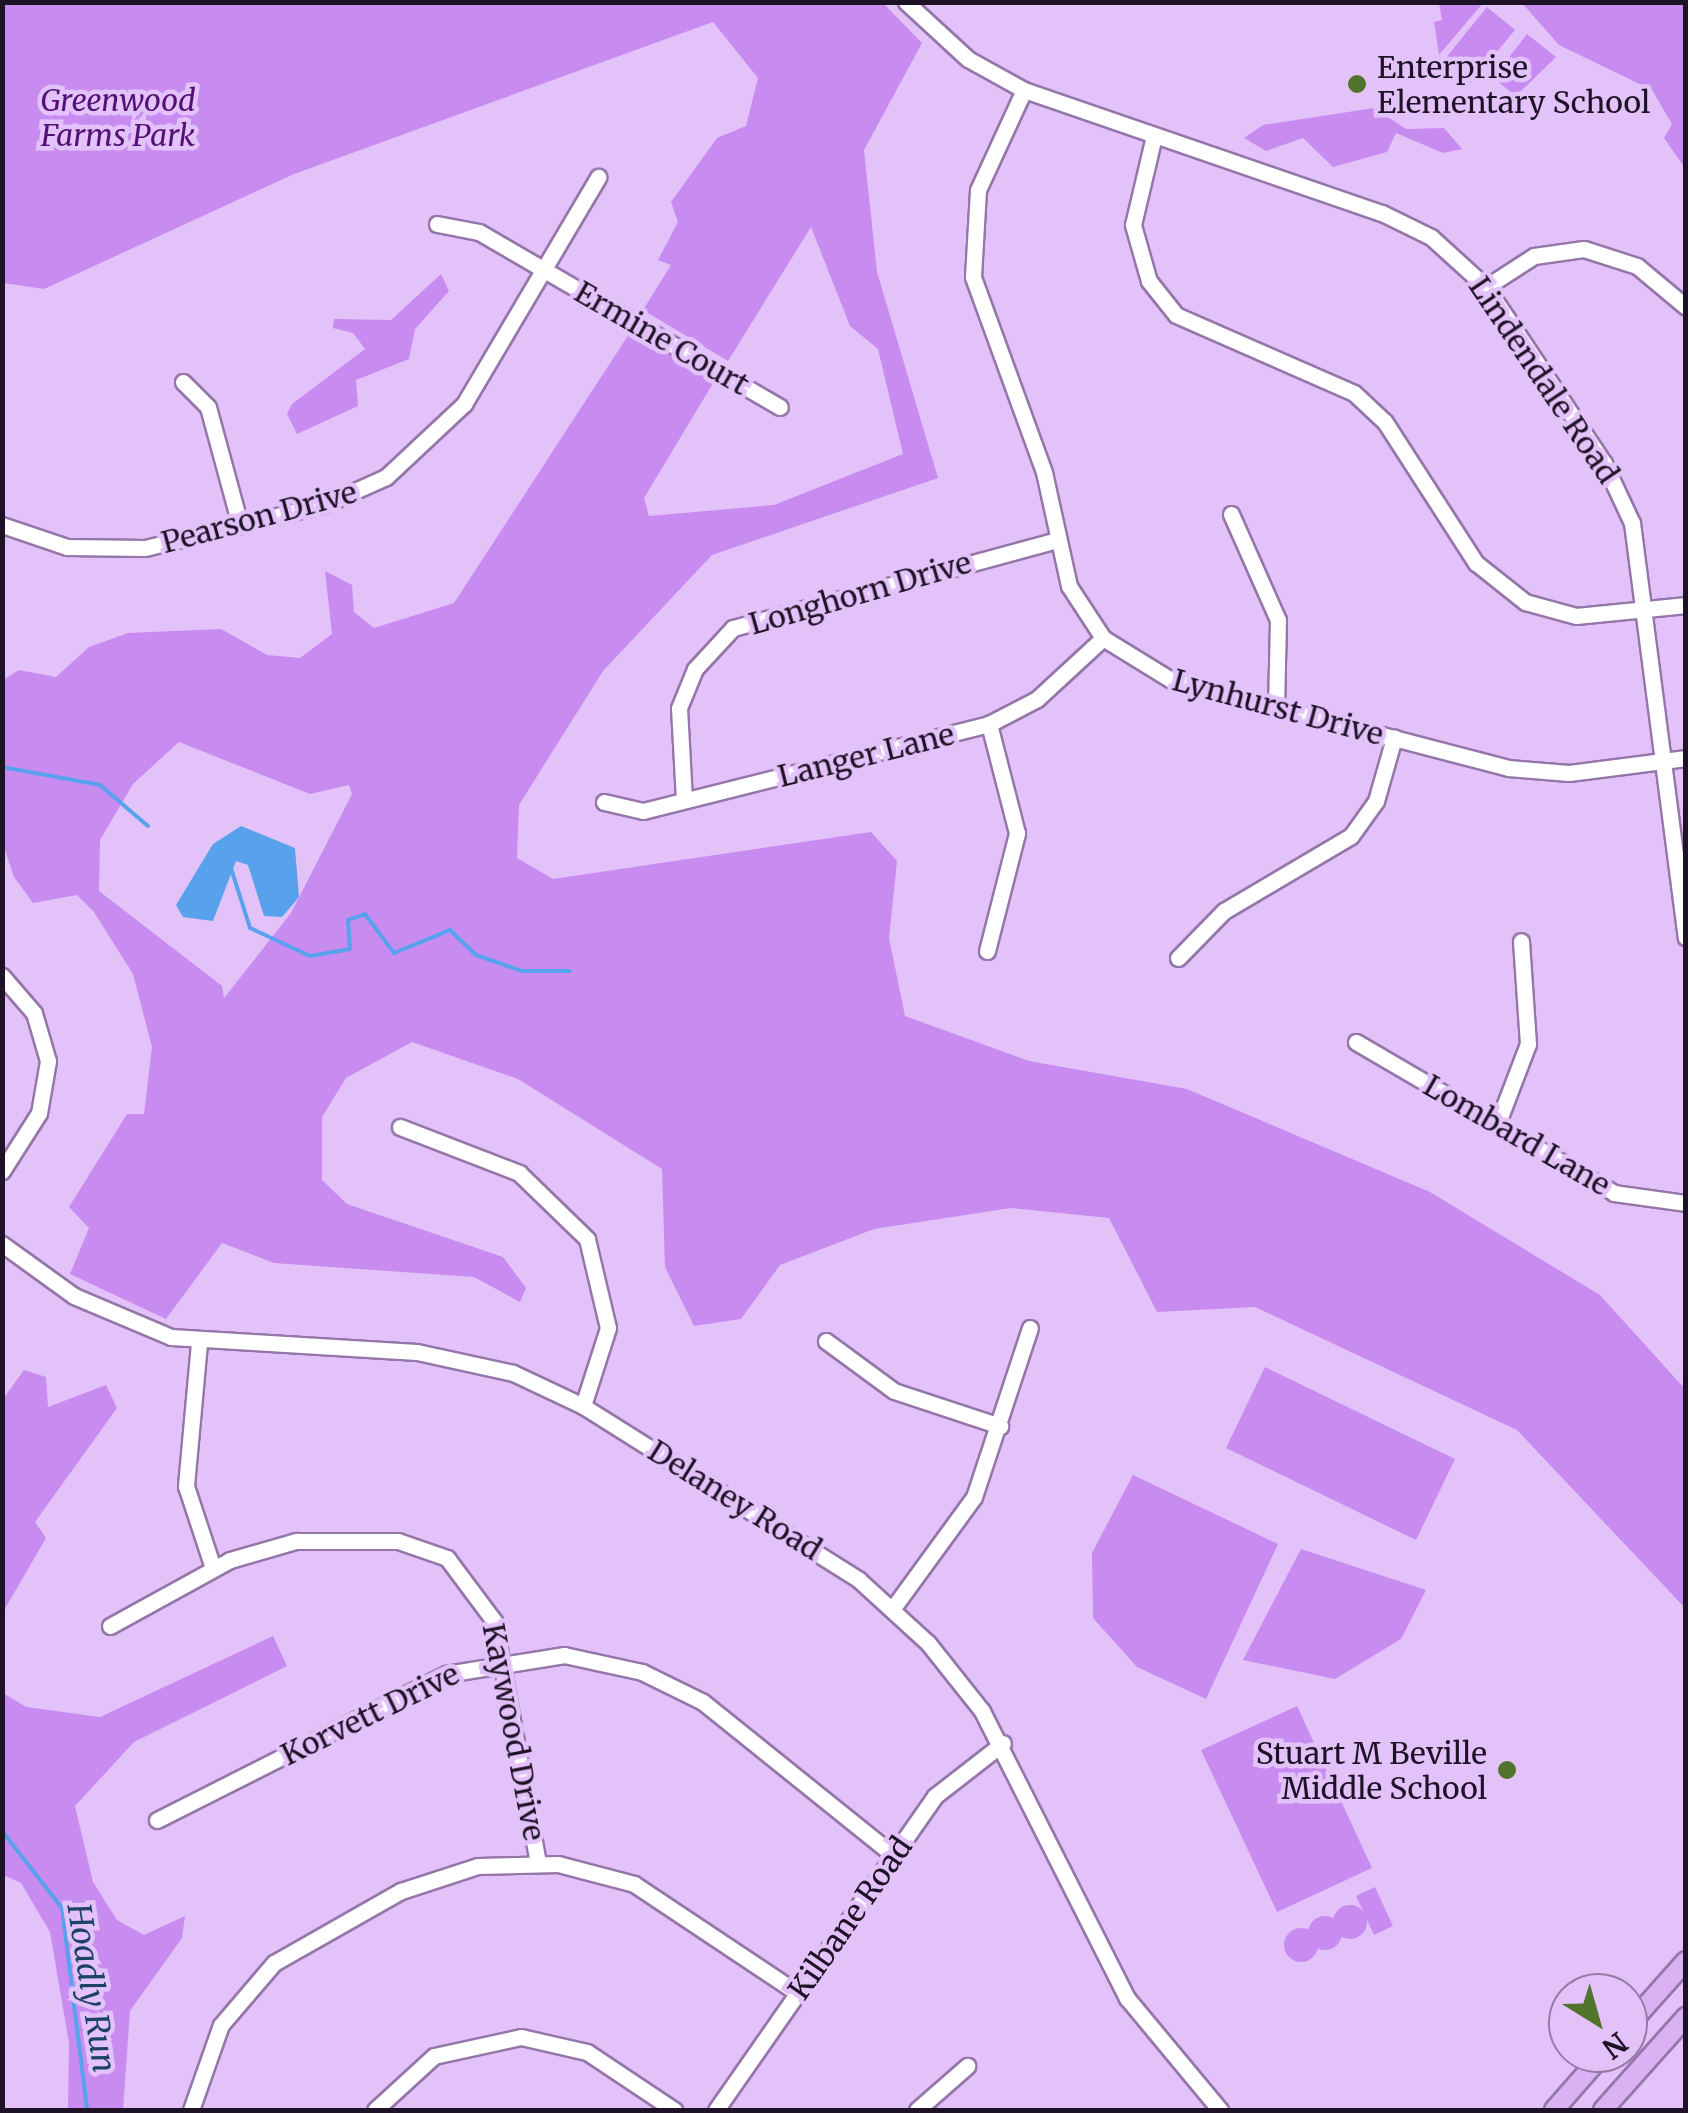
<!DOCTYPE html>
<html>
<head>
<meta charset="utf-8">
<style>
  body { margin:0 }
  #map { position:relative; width:1688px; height:2113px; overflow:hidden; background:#e3c2fa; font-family:Merriweather,serif }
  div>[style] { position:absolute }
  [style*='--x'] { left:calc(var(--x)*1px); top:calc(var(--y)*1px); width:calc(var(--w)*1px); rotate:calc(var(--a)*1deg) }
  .green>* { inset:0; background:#c88bf0 }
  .round { border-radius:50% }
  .water>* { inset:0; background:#58a2ed }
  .stream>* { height:4px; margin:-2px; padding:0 2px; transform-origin:2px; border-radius:2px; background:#58a2ed }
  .roads { filter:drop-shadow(2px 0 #9476a9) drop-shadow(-2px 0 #9476a9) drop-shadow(0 2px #9476a9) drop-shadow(0 -2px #9476a9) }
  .minor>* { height:15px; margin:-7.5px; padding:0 7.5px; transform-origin:7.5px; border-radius:7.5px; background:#fff }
  .major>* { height:18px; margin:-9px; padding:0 9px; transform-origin:9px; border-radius:9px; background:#dab2f3 }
  .dots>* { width:28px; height:28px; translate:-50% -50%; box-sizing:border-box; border:5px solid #e3c2fa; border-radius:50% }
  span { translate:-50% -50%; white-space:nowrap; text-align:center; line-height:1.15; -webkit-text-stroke:9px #e3c2fa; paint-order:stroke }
  .poi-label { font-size:30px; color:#1e1226 }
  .left { translate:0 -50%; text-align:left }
  .right { translate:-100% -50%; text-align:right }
  .park-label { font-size:30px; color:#541175; font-style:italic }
  .street-label { font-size:30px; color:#1e1226 }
  .water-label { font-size:32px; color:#1c4268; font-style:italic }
  .frame { position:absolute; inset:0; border:5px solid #1e1226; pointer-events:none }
  .north { position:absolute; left:1548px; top:1973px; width:100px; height:100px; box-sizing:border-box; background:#e3c2fa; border:2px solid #947ca5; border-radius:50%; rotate:143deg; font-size:28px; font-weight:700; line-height:40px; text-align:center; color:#1e1226 }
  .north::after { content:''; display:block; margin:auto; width:35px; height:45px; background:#51742c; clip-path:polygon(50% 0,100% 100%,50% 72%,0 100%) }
</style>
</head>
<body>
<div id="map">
  <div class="green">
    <i style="clip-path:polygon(evenodd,2px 3px,883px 3px,922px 43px,864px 150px,877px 272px,938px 478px,712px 555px,603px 671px,519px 805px,517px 858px,553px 879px,871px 832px,897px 861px,889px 938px,905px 1016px,1029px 1061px,1187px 1089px,1430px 1192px,1600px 1295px,1685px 1389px,1685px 1608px,1517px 1430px,1255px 1307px,1157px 1312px,1109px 1218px,1011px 1208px,874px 1229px,780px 1265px,741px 1319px,694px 1326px,665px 1267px,662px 1169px,518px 1079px,412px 1042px,346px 1078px,322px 1117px,322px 1180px,347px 1204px,503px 1257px,526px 1288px,520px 1302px,474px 1277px,274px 1263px,222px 1243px,166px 1319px,70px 1274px,89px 1228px,69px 1207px,127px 1114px,144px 1114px,152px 1047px,133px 974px,94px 912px,77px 895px,33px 903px,14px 877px,3px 844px,3px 680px,19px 670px,56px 677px,89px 647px,128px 633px,221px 629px,267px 655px,300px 658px,332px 634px,325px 571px,352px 585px,354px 612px,374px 628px,454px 603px,631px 331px,715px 380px,644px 498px,649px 516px,774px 505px,903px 454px,878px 349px,850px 326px,811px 227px,728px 361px,643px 310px,671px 265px,658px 260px,678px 222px,671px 202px,717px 138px,746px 126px,758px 78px,713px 22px,294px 174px,44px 289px,3px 283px,2px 3px,179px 742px,310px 794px,349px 785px,352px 794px,291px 913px,224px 998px,222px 986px,99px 891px,100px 840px,133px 784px,179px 742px)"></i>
    <i style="clip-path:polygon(1439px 3px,1483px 3px,1439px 55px,1434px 22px,1442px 20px)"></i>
    <i style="clip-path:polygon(1522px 3px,1685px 3px,1685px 168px,1664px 138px,1672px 124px,1652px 90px,1559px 45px)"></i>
    <i style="clip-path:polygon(1487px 7px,1515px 30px,1471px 83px,1444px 60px)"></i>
    <i style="clip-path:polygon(1527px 34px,1556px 57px,1516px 96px,1493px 78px)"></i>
    <i style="clip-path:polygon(1374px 108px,1406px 129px,1444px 128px,1462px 149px,1443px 153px,1396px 133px,1387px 152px,1333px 167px,1303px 138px,1266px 151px,1244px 138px,1263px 125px)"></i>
    <i style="clip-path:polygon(441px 274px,449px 291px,415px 329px,409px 359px,356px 380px,358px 406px,297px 434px,287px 414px,292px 404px,365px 349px,353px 333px,333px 328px,334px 319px,391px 320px)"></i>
    <i style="clip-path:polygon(1265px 1367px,1455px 1459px,1416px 1540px,1226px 1448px)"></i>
    <i style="clip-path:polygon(24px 1370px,46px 1377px,48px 1407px,106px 1385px,117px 1408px,35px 1522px,46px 1538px,3px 1612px,3px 1399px)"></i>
    <i style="clip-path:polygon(1133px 1475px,1278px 1544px,1206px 1699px,1137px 1667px,1093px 1618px,1092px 1553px)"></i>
    <i style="clip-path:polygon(1301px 1549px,1426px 1590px,1401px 1639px,1335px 1679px,1243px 1660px)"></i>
    <i style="clip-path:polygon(273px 1636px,287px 1666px,134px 1742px,75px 1806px,93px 1882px,117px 1920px,144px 1935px,185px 1916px,182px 1938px,130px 2011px,123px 2110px,68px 2110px,69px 2043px,50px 1932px,21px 1883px,3px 1875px,3px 1693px,26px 1707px,100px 1717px)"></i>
    <i style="clip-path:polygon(1297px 1706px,1372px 1868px,1277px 1912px,1201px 1750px)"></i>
    <i style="clip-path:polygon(1375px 1887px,1393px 1926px,1374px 1935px,1356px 1896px)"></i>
    <i class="round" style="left:1333px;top:1905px;width:34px;height:34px"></i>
    <i class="round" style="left:1308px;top:1916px;width:34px;height:34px"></i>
    <i class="round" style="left:1284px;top:1928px;width:34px;height:34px"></i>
  </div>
  <div class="water">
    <i style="clip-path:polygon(241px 826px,295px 848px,299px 897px,282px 917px,264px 916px,248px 865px,236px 861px,213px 921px,183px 917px,176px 905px,213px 844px)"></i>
  </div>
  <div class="stream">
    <i style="--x:2;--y:767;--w:100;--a:10.4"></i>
    <i style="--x:100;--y:785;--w:63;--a:40.5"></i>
    <i style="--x:229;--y:862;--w:69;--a:72.3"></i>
    <i style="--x:250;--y:928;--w:66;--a:25"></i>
    <i style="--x:310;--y:956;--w:41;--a:-9.9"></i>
    <i style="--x:350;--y:949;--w:29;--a:-94"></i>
    <i style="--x:348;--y:920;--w:18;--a:-19"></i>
    <i style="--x:365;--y:914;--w:49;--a:53.4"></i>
    <i style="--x:394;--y:953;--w:61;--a:-22.3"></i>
    <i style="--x:450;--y:930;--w:36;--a:44"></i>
    <i style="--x:476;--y:955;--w:49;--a:19.2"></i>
    <i style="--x:522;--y:971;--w:48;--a:0"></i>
    <i style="--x:2;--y:1831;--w:98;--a:52.1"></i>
    <i style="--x:62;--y:1908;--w:204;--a:82.9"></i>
  </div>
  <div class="roads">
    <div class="minor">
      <i style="--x:906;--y:2;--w:84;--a:42.6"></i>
      <i style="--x:968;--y:59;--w:64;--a:29"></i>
      <i style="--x:1024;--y:90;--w:379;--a:19"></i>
      <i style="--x:1382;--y:213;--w:55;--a:26.1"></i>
      <i style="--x:1431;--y:237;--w:74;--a:42.3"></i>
      <i style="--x:1486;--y:287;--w:212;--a:56.2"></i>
      <i style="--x:1604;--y:463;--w:66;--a:65"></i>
      <i style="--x:1632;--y:523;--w:418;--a:82.6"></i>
      <i style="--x:1024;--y:90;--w:110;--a:114.7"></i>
      <i style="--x:978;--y:190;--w:87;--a:93.3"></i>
      <i style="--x:973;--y:277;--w:208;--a:70"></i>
      <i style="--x:1044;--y:472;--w:117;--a:77.6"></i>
      <i style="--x:1069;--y:586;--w:62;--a:56.8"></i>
      <i style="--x:1103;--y:638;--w:80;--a:31.7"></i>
      <i style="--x:1171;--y:680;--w:348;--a:14.6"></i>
      <i style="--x:1508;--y:768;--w:61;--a:4.7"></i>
      <i style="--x:1569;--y:773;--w:118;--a:-7.3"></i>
      <i style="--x:1154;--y:136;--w:91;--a:103.3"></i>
      <i style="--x:1133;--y:225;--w:58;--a:74.1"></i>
      <i style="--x:1149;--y:281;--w:43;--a:51.5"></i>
      <i style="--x:1176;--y:315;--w:194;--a:23.7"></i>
      <i style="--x:1354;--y:393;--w:42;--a:43.1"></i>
      <i style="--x:1385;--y:422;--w:168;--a:57.2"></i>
      <i style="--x:1476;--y:563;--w:63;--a:38.5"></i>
      <i style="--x:1525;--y:602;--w:53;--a:15.4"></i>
      <i style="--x:1576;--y:616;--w:111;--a:-5.7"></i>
      <i style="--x:437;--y:224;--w:43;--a:10.8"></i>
      <i style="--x:479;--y:232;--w:348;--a:30.2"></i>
      <i style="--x:1486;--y:287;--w:57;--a:-32.9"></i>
      <i style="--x:1534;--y:256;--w:50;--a:-8"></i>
      <i style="--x:1584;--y:249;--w:56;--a:17.8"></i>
      <i style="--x:1637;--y:266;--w:64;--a:39.9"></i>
      <i style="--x:183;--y:382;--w:35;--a:45"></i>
      <i style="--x:208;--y:407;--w:122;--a:74.8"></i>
      <i style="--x:1231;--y:514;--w:116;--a:66.1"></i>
      <i style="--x:1278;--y:620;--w:87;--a:91.3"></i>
      <i style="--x:2;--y:525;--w:69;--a:18.7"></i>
      <i style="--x:67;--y:547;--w:78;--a:0.7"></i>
      <i style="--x:145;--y:548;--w:186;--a:-13.7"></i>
      <i style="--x:326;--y:504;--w:66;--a:-24.2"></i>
      <i style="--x:386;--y:477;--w:107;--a:-43.1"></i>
      <i style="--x:464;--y:404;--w:264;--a:-59.4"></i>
      <i style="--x:684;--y:800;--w:92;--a:-93.1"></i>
      <i style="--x:679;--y:708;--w:42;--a:-67.7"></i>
      <i style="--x:695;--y:669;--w:56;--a:-47.2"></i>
      <i style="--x:733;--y:628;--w:336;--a:-15.2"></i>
      <i style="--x:604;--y:802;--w:40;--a:13"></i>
      <i style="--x:643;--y:811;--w:357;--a:-14.1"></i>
      <i style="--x:989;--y:724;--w:54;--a:-27.5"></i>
      <i style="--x:1037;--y:699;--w:90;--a:-42.7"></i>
      <i style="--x:987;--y:951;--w:122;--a:-75.7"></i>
      <i style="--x:1017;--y:833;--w:113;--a:-104.4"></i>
      <i style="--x:1178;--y:958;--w:66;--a:-45.6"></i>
      <i style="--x:1224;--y:911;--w:147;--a:-30.6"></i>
      <i style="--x:1351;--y:836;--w:43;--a:-54.5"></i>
      <i style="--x:1376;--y:801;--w:66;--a:-74.1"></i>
      <i style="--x:2;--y:976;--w:49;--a:49.1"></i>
      <i style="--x:34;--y:1013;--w:50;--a:73.7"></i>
      <i style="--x:48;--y:1061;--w:53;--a:99.8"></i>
      <i style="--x:39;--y:1113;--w:69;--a:122.5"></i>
      <i style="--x:1356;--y:1042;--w:299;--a:30.3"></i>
      <i style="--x:1614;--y:1193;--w:73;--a:7.9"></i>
      <i style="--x:1497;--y:1125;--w:87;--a:-69.1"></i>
      <i style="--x:1528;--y:1044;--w:103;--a:-93.9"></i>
      <i style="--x:400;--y:1127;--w:128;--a:21.1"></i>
      <i style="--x:519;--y:1173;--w:95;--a:44.1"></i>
      <i style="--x:587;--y:1239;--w:91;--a:76.7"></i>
      <i style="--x:608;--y:1328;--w:82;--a:107.8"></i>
      <i style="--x:2;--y:1244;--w:89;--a:35.8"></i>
      <i style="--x:74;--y:1296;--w:105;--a:22.9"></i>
      <i style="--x:171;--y:1337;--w:246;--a:3.5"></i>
      <i style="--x:417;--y:1352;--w:98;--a:12.3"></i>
      <i style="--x:513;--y:1373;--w:77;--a:25.2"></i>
      <i style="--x:583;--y:1406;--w:326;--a:32.2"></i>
      <i style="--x:859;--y:1580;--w:93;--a:42.4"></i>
      <i style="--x:928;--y:1643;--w:87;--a:51.5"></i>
      <i style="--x:982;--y:1711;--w:322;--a:63.2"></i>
      <i style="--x:1127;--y:1998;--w:146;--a:50.3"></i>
      <i style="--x:826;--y:1341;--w:84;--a:36.3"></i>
      <i style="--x:894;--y:1391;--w:112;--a:18.3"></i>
      <i style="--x:199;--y:1343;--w:144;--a:95.2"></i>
      <i style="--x:186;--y:1486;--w:86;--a:71.8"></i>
      <i style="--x:893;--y:1608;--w:137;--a:-53.9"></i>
      <i style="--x:974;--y:1497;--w:178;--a:-71.7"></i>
      <i style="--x:110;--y:1626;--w:137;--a:-28.8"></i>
      <i style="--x:230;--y:1560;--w:69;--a:-16.1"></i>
      <i style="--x:296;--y:1541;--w:102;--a:0"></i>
      <i style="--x:398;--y:1541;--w:52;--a:19.1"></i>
      <i style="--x:447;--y:1558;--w:79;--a:53.3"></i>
      <i style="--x:494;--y:1621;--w:246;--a:79.7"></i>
      <i style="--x:157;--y:1820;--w:324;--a:-26.8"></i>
      <i style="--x:446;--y:1674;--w:120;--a:-9.1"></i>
      <i style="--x:564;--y:1655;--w:80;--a:12.3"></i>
      <i style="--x:642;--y:1672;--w:68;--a:26.2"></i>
      <i style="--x:703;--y:1702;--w:244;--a:38.8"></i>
      <i style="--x:191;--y:2110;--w:90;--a:-70.6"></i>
      <i style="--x:221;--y:2025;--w:82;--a:-49.5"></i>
      <i style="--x:274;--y:1963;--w:146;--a:-29.6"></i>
      <i style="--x:401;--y:1891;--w:81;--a:-18"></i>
      <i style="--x:478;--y:1866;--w:80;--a:-1.4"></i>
      <i style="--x:558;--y:1864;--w:79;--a:14.7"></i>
      <i style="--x:634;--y:1884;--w:198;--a:33.7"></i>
      <i style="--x:375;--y:2110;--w:80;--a:-42.5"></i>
      <i style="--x:434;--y:2056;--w:89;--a:-12.3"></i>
      <i style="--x:521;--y:2037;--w:68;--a:12.8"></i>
      <i style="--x:587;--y:2052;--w:105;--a:33.7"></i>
      <i style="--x:716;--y:2110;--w:383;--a:-55.1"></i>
      <i style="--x:935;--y:1796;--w:86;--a:-37.9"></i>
      <i style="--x:917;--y:2110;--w:67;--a:-41.3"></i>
    </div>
    <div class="major">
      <i style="--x:1628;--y:2026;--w:87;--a:-48.3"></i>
      <i style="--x:1554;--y:2110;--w:76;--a:-48.7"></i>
      <i style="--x:1603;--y:2110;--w:125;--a:-48.3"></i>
    </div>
  </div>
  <div class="dots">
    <i style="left:1357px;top:84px;background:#51742c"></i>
    <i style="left:1507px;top:1770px;background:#51742c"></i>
  </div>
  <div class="poi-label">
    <span class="left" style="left:1377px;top:84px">Enterprise<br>Elementary School</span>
    <span class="right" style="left:1487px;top:1770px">Stuart M Beville<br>Middle School</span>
  </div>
  <div class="park-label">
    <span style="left:118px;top:117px">Greenwood<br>Farms Park</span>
  </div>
  <div class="street-label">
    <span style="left:662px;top:338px;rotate:30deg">Ermine Court</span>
    <span style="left:1544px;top:380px;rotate:56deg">Lindendale Road</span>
    <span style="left:259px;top:517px;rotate:-15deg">Pearson Drive</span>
    <span style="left:860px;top:593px;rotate:-16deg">Longhorn Drive</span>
    <span style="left:1278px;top:707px;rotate:15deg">Lynhurst Drive</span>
    <span style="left:866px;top:755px;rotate:-14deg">Langer Lane</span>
    <span style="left:1517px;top:1135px;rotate:30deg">Lombard Lane</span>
    <span style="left:735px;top:1500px;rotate:32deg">Delaney Road</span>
    <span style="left:370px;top:1714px;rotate:-26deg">Korvett Drive</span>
    <span style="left:514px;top:1732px;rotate:79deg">Kaywood Drive</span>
    <span style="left:850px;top:1918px;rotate:-55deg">Kilbane Road</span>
  </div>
  <div class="water-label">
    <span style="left:91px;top:1988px;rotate:81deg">Hoadly Run</span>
  </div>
  <div class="frame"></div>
  <div class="north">N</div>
</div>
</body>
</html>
